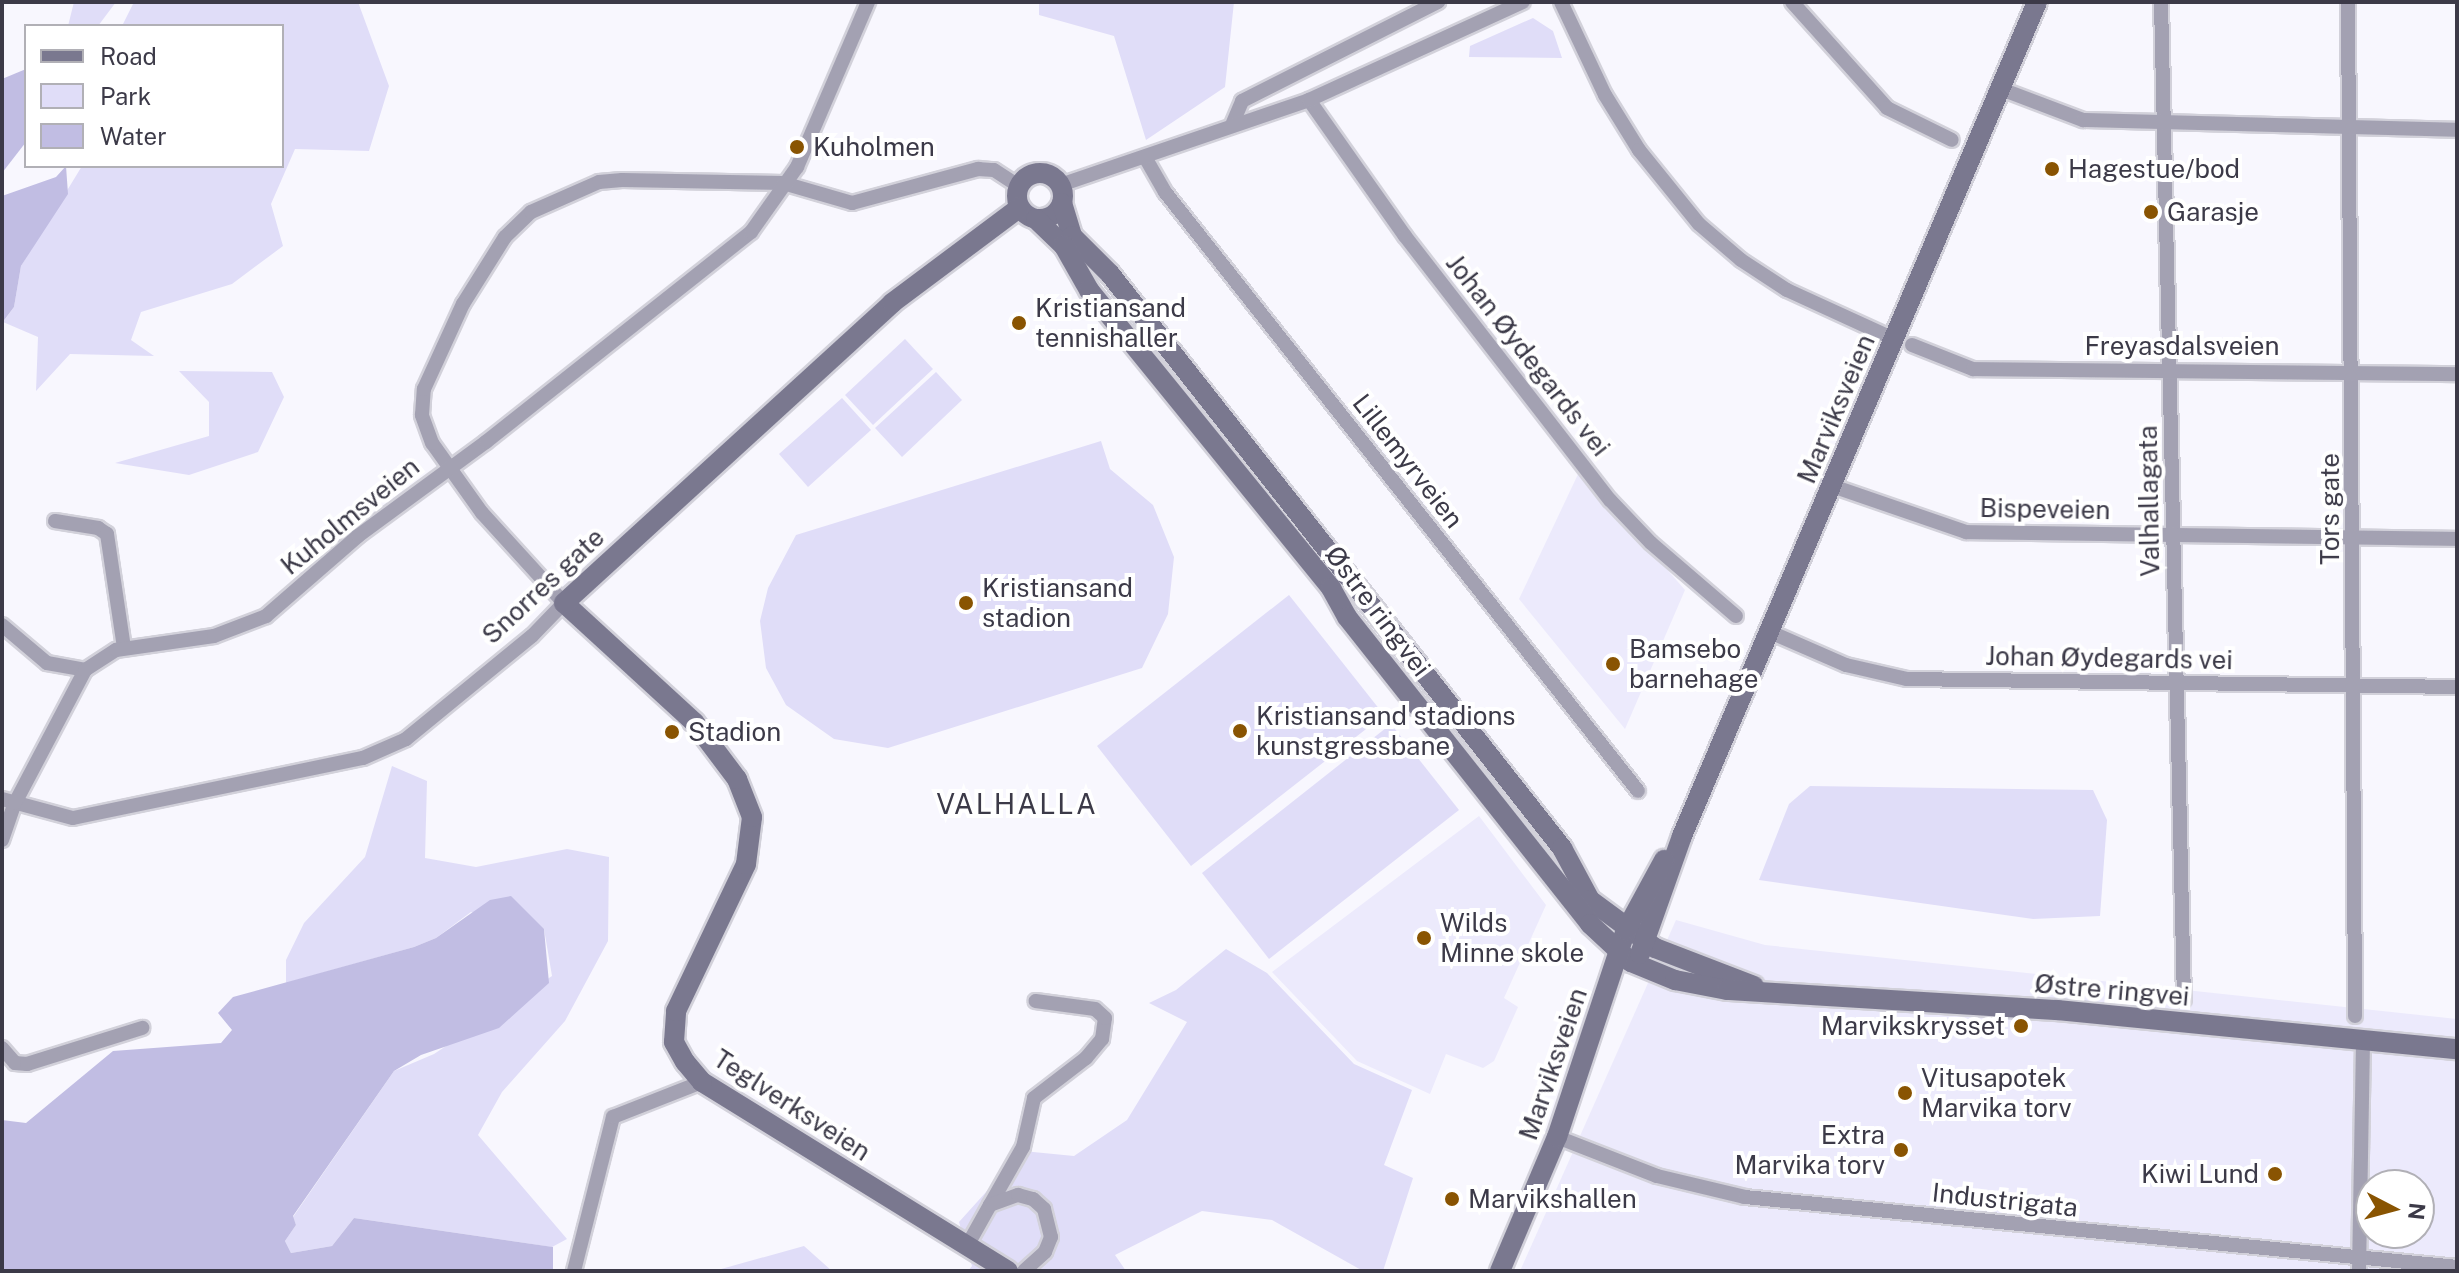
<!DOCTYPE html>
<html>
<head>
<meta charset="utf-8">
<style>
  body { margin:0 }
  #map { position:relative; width:2459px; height:1273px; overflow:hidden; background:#f8f7fe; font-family:"Public Sans",sans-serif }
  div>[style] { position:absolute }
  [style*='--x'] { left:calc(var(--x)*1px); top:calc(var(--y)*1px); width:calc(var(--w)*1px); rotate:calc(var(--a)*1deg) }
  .built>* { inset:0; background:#eceafc }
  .green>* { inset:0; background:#e0ddf8 }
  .water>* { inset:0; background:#c1bde3 }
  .roads { filter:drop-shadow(2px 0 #d2d1da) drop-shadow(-2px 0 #d2d1da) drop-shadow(0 2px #d2d1da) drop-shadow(0 -2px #d2d1da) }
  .street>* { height:14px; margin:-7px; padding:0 7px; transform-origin:7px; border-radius:7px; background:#a3a1b2 }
  .secondary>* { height:20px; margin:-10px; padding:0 10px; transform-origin:10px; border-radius:10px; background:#7a788f }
  .secondary>.ring { margin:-10px; padding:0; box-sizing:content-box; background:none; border:20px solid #7a788f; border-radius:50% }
  .dots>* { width:22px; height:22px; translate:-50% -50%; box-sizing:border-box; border:4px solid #fff; border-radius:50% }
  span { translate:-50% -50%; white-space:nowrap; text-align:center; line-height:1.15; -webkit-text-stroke:8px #fff; paint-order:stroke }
  .poi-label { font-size:26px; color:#3c3a48 }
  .left { translate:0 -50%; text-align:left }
  .right { translate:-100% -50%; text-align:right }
  .street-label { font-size:26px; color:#3c3a48 }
  .neighbourhood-label { font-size:28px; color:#3c3a48; letter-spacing:2px }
  .frame { position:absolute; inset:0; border:4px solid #3c3a48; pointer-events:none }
  .legend { position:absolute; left:24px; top:24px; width:260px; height:144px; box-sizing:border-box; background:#fff; border:2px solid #b1b0b6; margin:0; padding:10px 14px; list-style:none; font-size:24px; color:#3c3a48 }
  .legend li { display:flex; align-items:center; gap:16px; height:40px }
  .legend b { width:40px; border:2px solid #b1b0b6 }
  .north { position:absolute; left:2355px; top:1169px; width:80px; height:80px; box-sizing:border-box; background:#fff; border:2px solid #b1b0b6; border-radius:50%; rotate:96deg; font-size:22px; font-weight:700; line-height:32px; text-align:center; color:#3c3a48 }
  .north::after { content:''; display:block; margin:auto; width:28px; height:36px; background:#895402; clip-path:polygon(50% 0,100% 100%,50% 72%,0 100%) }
</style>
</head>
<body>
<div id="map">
  <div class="built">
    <i style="clip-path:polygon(1580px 470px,1685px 590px,1625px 729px,1519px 599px)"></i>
    <i style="clip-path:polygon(1479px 816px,1546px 905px,1504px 998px,1518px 1007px,1494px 1061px,1483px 1068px,1446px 1054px,1430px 1094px,1357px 1061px,1272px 972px)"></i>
    <i style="clip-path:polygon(evenodd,1676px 920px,1765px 945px,2457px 1019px,2457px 1271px,1520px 1271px,1676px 920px,2371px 1185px,2419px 1185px,2419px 1233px,2371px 1233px,2371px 1185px)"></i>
  </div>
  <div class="green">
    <i style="clip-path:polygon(74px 2px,116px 2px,98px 26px,68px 26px)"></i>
    <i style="clip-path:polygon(134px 2px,358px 2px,389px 86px,369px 151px,295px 149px,271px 204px,283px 246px,232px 284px,141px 312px,131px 340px,154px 356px,70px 354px,36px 391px,38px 337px,3px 322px,14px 307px,21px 266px,82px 166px,282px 166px,282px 26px,122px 26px)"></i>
    <i style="clip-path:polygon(1039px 2px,1234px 2px,1225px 87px,1146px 140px,1114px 36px,1039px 15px)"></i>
    <i style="clip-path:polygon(1533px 18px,1553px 31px,1562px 58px,1469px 57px,1470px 46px)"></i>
    <i style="clip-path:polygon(905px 339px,933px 369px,873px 425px,845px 395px)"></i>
    <i style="clip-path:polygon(179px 371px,272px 372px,284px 397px,258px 452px,189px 475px,115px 463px,209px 436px,209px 402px)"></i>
    <i style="clip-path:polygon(936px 372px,962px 400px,902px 457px,875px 428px)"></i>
    <i style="clip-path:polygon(842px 398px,871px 430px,808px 487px,779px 454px)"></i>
    <i style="clip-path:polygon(1101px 441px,1110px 469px,1153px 505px,1174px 557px,1168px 614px,1142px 668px,888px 748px,834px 739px,786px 705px,766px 668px,760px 621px,768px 588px,796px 535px)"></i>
    <i style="clip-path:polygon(1289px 595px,1384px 715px,1191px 866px,1097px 746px)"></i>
    <i style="clip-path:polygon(1391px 724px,1459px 810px,1269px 959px,1202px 873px)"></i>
    <i style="clip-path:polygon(392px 766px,427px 781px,425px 858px,476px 867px,567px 849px,609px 857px,608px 941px,565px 1021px,502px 1092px,478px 1135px,567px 1239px,552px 1247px,354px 1218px,332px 1246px,291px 1253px,285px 1241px,296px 1225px,293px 1217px,394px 1071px,434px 1054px,552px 976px,544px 929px,471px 912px,436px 938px,414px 947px,286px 983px,286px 960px,304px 923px,365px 857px)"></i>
    <i style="clip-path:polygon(1810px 786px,2093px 790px,2107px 820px,2100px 916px,2033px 919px,1759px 880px,1789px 804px)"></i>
    <i style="clip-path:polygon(1226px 949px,1267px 973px,1354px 1064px,1412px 1090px,1384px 1165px,1413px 1178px,1383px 1271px,1363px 1271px,1272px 1220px,1202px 1211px,1115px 1255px,1126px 1271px,968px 1271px,972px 1266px,959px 1222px,1023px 1151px,1074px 1156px,1127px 1120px,1187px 1022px,1149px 1003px,1176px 990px)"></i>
    <i style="clip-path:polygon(804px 1246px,832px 1271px,714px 1271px)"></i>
  </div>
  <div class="water">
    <i style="clip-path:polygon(26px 69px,26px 142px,2px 173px,2px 79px)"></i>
    <i style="clip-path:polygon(66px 166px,68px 194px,21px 266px,14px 307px,2px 323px,2px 196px,56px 177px)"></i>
    <i style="clip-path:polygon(511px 896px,544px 929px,549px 983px,499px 1028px,421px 1055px,394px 1071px,293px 1216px,296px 1225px,285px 1241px,291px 1253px,332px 1246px,354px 1218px,553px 1247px,553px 1271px,2px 1271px,2px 1120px,26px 1123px,113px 1051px,221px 1043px,232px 1030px,218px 1013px,233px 997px,414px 947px,436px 938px,490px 900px)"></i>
  </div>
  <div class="roads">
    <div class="street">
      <i style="--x:1561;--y:2;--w:103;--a:64.7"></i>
      <i style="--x:1605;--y:95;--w:65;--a:58.3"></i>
      <i style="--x:1639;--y:150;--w:95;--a:51"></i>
      <i style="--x:1699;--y:224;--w:55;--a:40.6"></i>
      <i style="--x:1741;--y:260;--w:55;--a:33.1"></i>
      <i style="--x:1787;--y:290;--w:118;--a:24.6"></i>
      <i style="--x:1792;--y:2;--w:142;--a:48.1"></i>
      <i style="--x:1887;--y:108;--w:72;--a:26.2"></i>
      <i style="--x:2161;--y:2;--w:998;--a:88.68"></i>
      <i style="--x:2348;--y:2;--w:1014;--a:89.6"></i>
      <i style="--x:2001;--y:89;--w:88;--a:20.7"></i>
      <i style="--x:2083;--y:120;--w:374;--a:1.5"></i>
      <i style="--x:1309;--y:100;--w:166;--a:54.8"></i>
      <i style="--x:1405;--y:236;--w:334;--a:52.2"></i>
      <i style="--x:1610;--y:500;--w:59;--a:46.4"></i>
      <i style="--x:1651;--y:543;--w:112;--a:40.7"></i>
      <i style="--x:1232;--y:125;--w:26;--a:-67"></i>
      <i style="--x:1242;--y:101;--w:220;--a:-26.8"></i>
      <i style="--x:1145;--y:157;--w:40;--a:60.3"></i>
      <i style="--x:1165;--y:192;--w:763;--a:51.7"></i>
      <i style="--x:1060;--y:185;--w:263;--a:-18.8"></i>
      <i style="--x:1309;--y:100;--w:235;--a:-24.6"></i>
      <i style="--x:1912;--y:345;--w:66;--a:21.5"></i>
      <i style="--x:1973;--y:369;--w:484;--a:0.6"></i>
      <i style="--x:1832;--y:486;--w:142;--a:18.9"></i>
      <i style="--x:1966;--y:532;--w:491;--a:0.8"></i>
      <i style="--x:55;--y:521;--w:44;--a:9.2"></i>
      <i style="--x:98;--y:528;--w:11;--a:34"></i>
      <i style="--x:107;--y:534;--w:115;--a:81.5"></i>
      <i style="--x:2;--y:625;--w:59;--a:40.2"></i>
      <i style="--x:47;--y:663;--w:39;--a:10"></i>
      <i style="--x:1770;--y:632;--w:83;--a:23.5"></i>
      <i style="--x:1846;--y:665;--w:63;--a:12.9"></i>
      <i style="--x:1907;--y:679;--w:550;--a:0.83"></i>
      <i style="--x:2;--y:799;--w:73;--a:15"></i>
      <i style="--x:73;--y:818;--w:296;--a:-11.7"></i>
      <i style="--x:363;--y:758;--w:47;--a:-23.8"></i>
      <i style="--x:406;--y:739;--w:163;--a:-39.3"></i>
      <i style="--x:532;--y:636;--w:46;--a:-45.9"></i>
      <i style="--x:564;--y:603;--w:122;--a:-132.3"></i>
      <i style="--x:482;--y:513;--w:86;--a:-125.5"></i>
      <i style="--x:432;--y:443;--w:30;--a:-110"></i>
      <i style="--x:422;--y:415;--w:26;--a:-86"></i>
      <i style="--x:424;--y:389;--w:94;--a:-65.4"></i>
      <i style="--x:463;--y:304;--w:79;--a:-57.9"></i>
      <i style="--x:505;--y:237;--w:36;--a:-44"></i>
      <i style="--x:531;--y:212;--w:74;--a:-23.8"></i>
      <i style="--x:599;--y:182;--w:23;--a:-5"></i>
      <i style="--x:622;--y:180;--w:161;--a:1.1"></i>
      <i style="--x:783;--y:183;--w:72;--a:16.2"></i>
      <i style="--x:852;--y:203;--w:131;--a:-15.1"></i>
      <i style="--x:978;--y:169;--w:16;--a:4"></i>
      <i style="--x:994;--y:170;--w:30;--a:33"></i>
      <i style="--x:2;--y:840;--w:39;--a:-71"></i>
      <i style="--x:15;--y:803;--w:150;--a:-62.2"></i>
      <i style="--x:85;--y:670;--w:37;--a:-33"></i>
      <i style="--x:116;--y:650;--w:99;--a:-8.1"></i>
      <i style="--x:214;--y:636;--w:56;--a:-21"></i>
      <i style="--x:266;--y:616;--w:122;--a:-41"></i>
      <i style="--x:358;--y:536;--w:159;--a:-36.3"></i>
      <i style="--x:486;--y:442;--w:338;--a:-38.4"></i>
      <i style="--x:751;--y:232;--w:80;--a:-54.7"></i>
      <i style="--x:797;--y:167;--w:180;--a:-66.7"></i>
      <i style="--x:2;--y:1048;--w:20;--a:49"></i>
      <i style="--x:15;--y:1063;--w:12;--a:5"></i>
      <i style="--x:27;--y:1064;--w:121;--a:-17.4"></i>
      <i style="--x:1557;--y:1137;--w:107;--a:21.3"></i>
      <i style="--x:1657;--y:1176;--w:90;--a:13.4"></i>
      <i style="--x:1745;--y:1197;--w:715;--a:5.61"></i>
      <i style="--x:990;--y:1205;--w:67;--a:-60.4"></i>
      <i style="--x:1023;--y:1147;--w:50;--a:-77.3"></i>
      <i style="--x:1034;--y:1098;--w:66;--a:-37.6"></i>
      <i style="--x:1086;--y:1058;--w:25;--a:-50"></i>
      <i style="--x:1102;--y:1039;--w:21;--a:-82"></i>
      <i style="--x:1105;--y:1018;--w:13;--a:-138"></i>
      <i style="--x:1095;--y:1009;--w:60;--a:-172.3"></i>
      <i style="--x:967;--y:1246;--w:47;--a:-60.7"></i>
      <i style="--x:990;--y:1205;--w:30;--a:-20"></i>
      <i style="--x:1018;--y:1195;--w:16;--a:15"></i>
      <i style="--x:1033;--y:1199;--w:15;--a:42"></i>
      <i style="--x:1044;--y:1209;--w:29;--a:76"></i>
      <i style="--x:1051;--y:1237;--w:16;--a:112"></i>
      <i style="--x:1045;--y:1252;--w:28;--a:138"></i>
      <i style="--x:574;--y:1271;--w:159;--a:-75.8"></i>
      <i style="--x:613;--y:1117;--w:96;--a:-21.5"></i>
      <i style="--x:2359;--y:1271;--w:231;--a:-89"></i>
    </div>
    <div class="secondary">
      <i class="ring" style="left:1017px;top:173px;width:26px;height:26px"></i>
      <i style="--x:1062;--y:203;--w:34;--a:73"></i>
      <i style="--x:1072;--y:236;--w:54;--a:45"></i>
      <i style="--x:1110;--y:274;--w:731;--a:51.78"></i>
      <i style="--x:1562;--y:848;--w:59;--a:61.7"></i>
      <i style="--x:1590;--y:900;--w:81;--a:36.4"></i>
      <i style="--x:1655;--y:948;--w:106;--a:21"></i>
      <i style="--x:1036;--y:219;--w:39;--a:44"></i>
      <i style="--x:1064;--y:246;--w:51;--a:60.4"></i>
      <i style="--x:1089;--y:290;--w:384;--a:50.9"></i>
      <i style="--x:1331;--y:588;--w:33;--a:61"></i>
      <i style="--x:1347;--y:617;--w:392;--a:51.6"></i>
      <i style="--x:1590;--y:924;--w:56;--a:42.8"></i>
      <i style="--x:1631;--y:962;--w:48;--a:22.2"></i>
      <i style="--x:1675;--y:980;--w:53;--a:10.9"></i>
      <i style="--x:1727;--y:990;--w:331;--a:3.5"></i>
      <i style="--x:2057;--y:1010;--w:402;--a:5.6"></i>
      <i style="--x:1640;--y:954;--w:125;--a:-70.4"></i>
      <i style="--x:1682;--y:836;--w:906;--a:-66.94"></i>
      <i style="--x:1008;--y:1271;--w:360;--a:-148.3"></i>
      <i style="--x:702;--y:1082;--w:26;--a:-130"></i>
      <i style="--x:685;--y:1062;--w:23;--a:-119"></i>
      <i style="--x:674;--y:1042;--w:31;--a:-86"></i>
      <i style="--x:676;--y:1011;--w:163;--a:-64.5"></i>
      <i style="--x:746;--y:864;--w:47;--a:-82.7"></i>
      <i style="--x:752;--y:817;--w:41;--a:-111.5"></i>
      <i style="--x:737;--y:779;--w:71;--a:-127"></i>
      <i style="--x:694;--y:722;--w:176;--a:-137.5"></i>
      <i style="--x:564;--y:603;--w:445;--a:-42.4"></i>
      <i style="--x:892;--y:303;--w:159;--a:-36.8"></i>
      <i style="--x:1500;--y:1271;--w:146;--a:-67"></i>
      <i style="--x:1557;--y:1137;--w:218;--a:-71.6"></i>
      <i style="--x:1626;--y:930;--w:80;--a:-61.5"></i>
    </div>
  </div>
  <div class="dots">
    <i style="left:797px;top:147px;background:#895402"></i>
    <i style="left:2052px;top:169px;background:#895402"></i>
    <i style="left:2151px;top:212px;background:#895402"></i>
    <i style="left:1019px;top:323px;background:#895402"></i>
    <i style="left:966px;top:603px;background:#895402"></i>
    <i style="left:1613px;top:664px;background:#895402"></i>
    <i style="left:1240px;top:731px;background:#895402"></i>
    <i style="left:672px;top:732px;background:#895402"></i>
    <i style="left:1424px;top:938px;background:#895402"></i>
    <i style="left:2021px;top:1026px;background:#895402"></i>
    <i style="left:1905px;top:1093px;background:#895402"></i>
    <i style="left:1901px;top:1150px;background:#895402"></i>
    <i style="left:2275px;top:1174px;background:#895402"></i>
    <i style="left:1452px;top:1199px;background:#895402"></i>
  </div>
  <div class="poi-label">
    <span class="left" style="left:813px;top:147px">Kuholmen</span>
    <span class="left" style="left:2068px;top:169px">Hagestue/bod</span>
    <span class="left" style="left:2167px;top:212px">Garasje</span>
    <span class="left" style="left:1035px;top:323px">Kristiansand<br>tennishaller</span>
    <span class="left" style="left:982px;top:603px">Kristiansand<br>stadion</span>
    <span class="left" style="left:1629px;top:664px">Bamsebo<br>barnehage</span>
    <span class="left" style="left:1256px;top:731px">Kristiansand stadions<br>kunstgressbane</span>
    <span class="left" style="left:688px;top:732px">Stadion</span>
    <span class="left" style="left:1440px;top:938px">Wilds<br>Minne skole</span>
    <span class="right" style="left:2005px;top:1026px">Marvikskrysset</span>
    <span class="left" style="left:1921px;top:1093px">Vitusapotek<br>Marvika torv</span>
    <span class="right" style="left:1885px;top:1150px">Extra<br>Marvika torv</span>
    <span class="right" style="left:2259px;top:1174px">Kiwi Lund</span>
    <span class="left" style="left:1468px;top:1199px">Marvikshallen</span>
  </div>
  <div class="street-label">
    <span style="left:2182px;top:346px">Freyasdalsveien</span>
    <span style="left:1528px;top:355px;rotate:52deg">Johan Øydegards vei</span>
    <span style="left:1836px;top:409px;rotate:-67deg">Marviksveien</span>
    <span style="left:1408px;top:461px;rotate:52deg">Lillemyrveien</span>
    <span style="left:2149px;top:501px;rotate:-91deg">Valhallagata</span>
    <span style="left:2045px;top:509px;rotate:1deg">Bispeveien</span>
    <span style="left:2330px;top:509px;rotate:-90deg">Tors gate</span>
    <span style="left:350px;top:516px;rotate:-39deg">Kuholmsveien</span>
    <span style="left:543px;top:586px;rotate:-43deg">Snorres gate</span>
    <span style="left:1378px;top:611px;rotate:53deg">Østre ringvei</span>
    <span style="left:2109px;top:658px;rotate:1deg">Johan Øydegards vei</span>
    <span style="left:2112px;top:990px;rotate:5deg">Østre ringvei</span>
    <span style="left:1553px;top:1064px;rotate:-71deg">Marviksveien</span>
    <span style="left:792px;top:1105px;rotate:33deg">Teglverksveien</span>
    <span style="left:2005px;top:1200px;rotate:6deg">Industrigata</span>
  </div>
  <div class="neighbourhood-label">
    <span style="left:1017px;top:804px">VALHALLA</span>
  </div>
  <div class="frame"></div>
  <ul class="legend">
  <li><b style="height:10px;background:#7a788f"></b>Road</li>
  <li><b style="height:22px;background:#e0ddf8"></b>Park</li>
  <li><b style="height:22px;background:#c1bde3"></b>Water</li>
  </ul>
  <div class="north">N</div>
</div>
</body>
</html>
